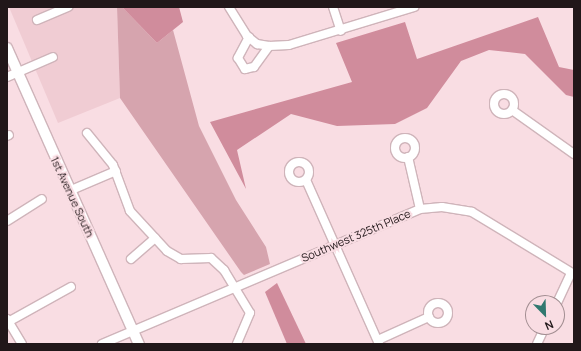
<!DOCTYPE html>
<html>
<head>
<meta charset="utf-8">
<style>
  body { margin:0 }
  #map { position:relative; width:581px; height:351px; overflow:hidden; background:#f9dde3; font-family:Manrope,sans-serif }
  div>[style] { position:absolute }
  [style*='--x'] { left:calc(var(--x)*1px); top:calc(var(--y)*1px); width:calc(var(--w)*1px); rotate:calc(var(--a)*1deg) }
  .built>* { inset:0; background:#f0ccd3 }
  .green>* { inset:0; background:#d6a4ae }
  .forest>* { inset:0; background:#d08c9c }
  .roads { filter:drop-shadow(1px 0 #cfb4ba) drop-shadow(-1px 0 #cfb4ba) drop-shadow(0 1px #cfb4ba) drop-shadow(0 -1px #cfb4ba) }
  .minor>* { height:8px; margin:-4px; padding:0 4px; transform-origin:4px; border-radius:4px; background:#fff }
  .minor>.ring { margin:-4px; padding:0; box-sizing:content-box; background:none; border:8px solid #fff; border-radius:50% }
  .major>* { height:10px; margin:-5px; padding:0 5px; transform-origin:5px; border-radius:5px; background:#fff }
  span { translate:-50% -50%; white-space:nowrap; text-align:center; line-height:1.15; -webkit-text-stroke:4px #f9dde3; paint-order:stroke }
  .street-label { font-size:11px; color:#211719 }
  .frame { position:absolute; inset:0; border:8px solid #211719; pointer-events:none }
  .north { position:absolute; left:525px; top:295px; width:40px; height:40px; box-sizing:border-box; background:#f9dde3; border:1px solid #a38e92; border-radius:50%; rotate:157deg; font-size:11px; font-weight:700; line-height:16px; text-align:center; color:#211719 }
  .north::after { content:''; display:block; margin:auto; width:14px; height:18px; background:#31786f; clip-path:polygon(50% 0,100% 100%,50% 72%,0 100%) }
</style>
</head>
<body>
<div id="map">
  <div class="built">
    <i style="clip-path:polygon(9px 7px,117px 7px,120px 98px,58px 123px)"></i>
  </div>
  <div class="green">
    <i style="clip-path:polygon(117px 7px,122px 7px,157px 43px,173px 30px,199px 126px,236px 200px,266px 247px,270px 264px,244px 275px,241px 272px,120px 98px)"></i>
  </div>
  <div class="forest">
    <i style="clip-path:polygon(122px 7px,179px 7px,183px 22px,157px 43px)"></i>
    <i style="clip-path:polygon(538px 17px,559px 67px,574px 70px,574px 97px,566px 95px,525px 54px,489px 50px,461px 61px,427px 108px,395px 124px,337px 126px,291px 114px,237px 150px,246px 189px,210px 122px,352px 82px,336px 43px,405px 22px,417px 59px)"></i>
    <i style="clip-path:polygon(277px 283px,306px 344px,287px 344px,265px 292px)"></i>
  </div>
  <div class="roads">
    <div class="minor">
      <i style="--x:229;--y:7;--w:34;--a:58"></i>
      <i style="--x:247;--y:36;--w:13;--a:39"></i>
      <i style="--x:257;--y:44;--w:12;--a:9"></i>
      <i style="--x:269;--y:46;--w:20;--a:-3"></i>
      <i style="--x:289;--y:45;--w:131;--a:-16.9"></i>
      <i style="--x:333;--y:7;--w:25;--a:72"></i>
      <i style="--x:37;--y:20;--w:34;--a:-23"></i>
      <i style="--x:249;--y:37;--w:24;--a:118"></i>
      <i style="--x:238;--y:58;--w:13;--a:58"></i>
      <i style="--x:245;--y:69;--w:9;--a:-13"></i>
      <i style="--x:254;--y:67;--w:26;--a:-54"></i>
      <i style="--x:7;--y:77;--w:50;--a:-23.5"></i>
      <i class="ring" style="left:494px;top:94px;width:12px;height:12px"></i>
      <i style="--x:512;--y:110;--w:76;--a:35.4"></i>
      <i style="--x:87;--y:133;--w:41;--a:50.9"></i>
      <i style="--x:113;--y:165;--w:49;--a:69.7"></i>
      <i style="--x:130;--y:211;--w:54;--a:47.2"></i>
      <i style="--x:167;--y:251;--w:16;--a:30"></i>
      <i style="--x:181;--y:259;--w:30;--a:-2"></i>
      <i style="--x:211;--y:258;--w:18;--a:43"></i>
      <i style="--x:224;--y:270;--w:50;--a:58.8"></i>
      <i style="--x:250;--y:313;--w:34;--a:113"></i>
      <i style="--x:7;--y:136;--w:2;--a:-27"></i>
      <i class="ring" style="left:395px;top:138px;width:12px;height:12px"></i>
      <i style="--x:408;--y:157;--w:53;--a:77"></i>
      <i class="ring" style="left:289px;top:162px;width:12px;height:12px"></i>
      <i style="--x:306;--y:180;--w:180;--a:66"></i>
      <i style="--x:69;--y:191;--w:51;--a:-23.1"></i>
      <i style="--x:7;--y:221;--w:41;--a:-32.2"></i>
      <i style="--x:131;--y:259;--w:32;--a:-41"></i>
      <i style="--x:557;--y:303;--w:33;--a:-65"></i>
      <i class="ring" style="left:428px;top:303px;width:12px;height:12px"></i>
      <i style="--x:7;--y:319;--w:29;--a:59"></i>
      <i style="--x:8;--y:322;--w:72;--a:-29.1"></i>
      <i style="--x:378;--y:340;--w:56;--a:-24.3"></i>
      <i style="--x:102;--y:344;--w:345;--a:-23"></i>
      <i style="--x:420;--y:209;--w:22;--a:-5"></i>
      <i style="--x:442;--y:207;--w:30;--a:9"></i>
      <i style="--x:472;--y:212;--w:119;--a:31.3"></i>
      <i style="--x:537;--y:344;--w:19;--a:-65"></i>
    </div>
    <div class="major">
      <i style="--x:7;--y:48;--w:324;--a:66"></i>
    </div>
  </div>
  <div class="street-label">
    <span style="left:72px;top:197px;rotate:65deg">1st Avenue South</span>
    <span style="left:356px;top:236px;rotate:-23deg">Southwest 325th Place</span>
  </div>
  <div class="frame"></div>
  <div class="north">N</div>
</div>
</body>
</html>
